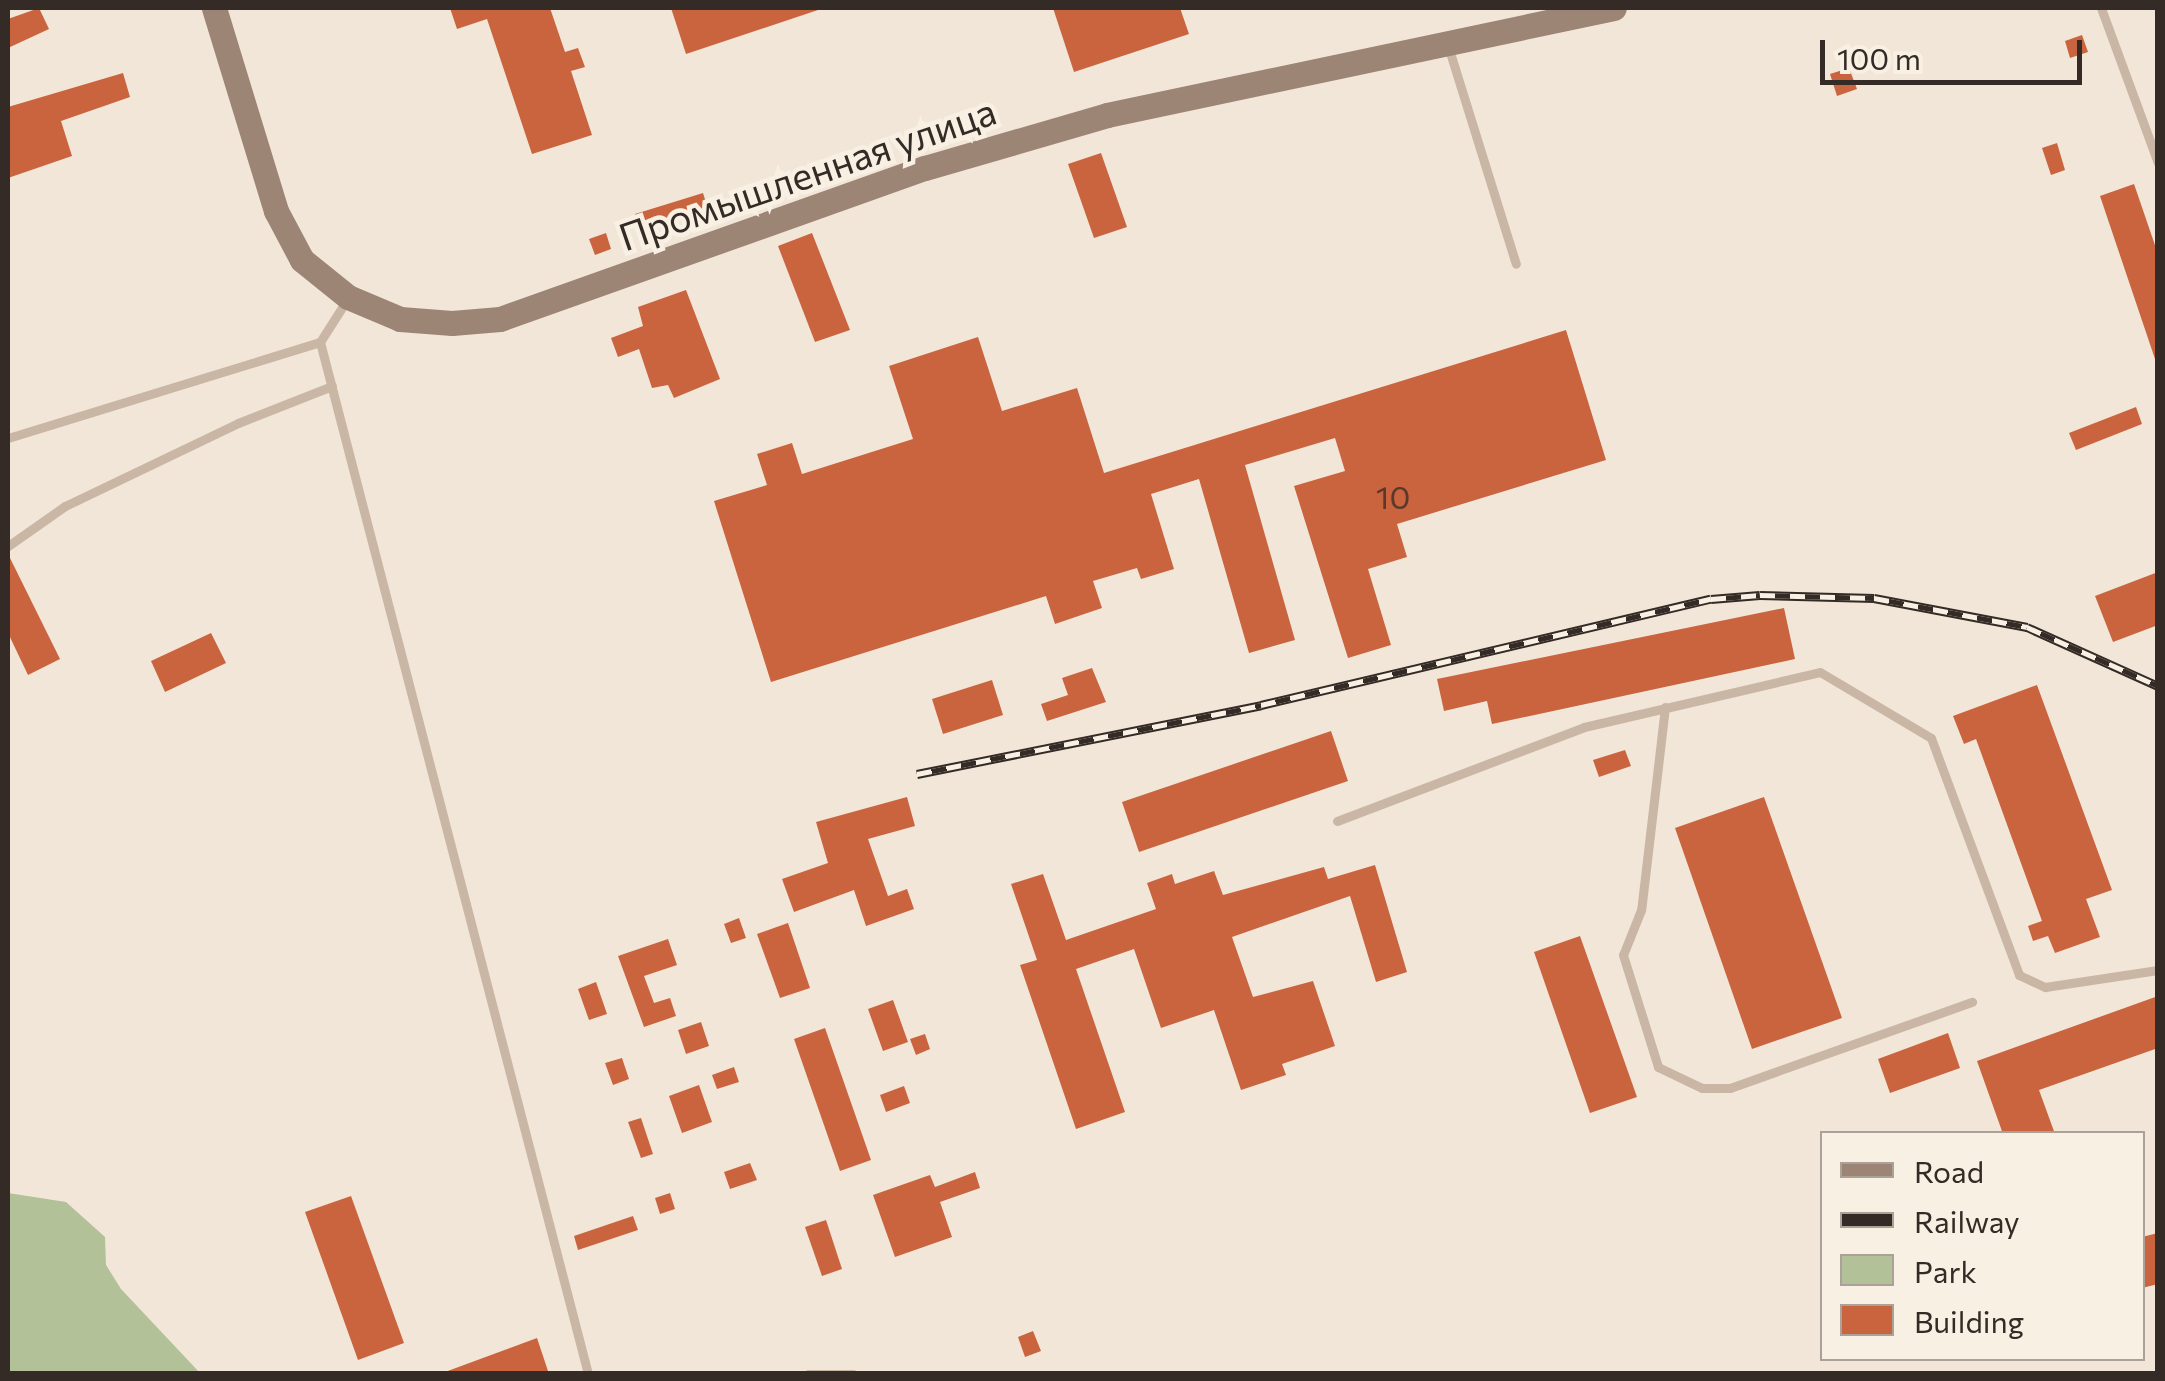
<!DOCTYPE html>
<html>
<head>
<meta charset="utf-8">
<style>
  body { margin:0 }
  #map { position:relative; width:2165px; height:1381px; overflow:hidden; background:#f2e6d8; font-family:Commissioner,sans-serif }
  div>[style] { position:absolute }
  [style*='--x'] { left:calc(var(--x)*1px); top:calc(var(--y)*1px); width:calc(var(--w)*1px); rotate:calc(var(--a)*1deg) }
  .green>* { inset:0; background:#b2c198 }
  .building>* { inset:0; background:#c9643f }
  .lane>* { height:9px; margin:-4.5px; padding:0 4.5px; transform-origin:4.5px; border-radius:4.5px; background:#cab6a4 }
  .secondary>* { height:25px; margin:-12.5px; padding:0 12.5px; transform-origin:12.5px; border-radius:12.5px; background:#9d8575 }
  .rail>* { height:9px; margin-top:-4.5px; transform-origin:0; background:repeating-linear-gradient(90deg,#f9f0e4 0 15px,#352b26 0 30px); box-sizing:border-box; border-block:2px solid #352b26 }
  span { translate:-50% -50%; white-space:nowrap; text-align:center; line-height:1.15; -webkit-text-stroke:9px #f9f0e4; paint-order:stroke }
  .number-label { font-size:32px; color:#5a392c }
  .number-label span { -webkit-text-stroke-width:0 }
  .street-label { font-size:38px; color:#352b26 }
  .frame { position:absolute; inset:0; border:10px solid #352b26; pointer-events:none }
  .legend { position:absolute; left:1820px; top:1131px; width:325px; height:230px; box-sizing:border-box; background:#f9f0e4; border:2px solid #aba198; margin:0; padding:12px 18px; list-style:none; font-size:30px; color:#352b26 }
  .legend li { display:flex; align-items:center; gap:20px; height:50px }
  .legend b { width:50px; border:2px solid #aba198 }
  .scale { position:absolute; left:1820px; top:40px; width:262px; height:45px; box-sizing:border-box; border:5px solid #352b26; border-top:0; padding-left:12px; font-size:30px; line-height:35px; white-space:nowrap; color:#352b26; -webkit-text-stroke:8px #f9f0e4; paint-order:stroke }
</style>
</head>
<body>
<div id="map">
  <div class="green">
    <i style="clip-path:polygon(8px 1193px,66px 1202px,105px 1237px,106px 1265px,121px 1289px,200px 1373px,8px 1373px)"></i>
  </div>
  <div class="building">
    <i style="clip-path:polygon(39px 8px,49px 29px,8px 48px,8px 19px)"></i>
    <i style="clip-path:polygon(450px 8px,550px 8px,565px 52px,578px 48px,585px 67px,571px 71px,592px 135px,532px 154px,487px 19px,457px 29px)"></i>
    <i style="clip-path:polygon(671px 8px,818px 8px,818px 10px,686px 54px)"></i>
    <i style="clip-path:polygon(1053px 8px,1180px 8px,1189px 34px,1074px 72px)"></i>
    <i style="clip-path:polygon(2082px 35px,2088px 52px,2070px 58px,2065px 41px)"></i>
    <i style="clip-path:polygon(1849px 68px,1857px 89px,1837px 96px,1830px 74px)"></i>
    <i style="clip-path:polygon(123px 73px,130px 97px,61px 121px,72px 156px,8px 178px,8px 107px)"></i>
    <i style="clip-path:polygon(2057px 143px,2065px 170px,2051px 175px,2042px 148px)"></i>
    <i style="clip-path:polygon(1101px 153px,1127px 227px,1094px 238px,1068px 164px)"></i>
    <i style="clip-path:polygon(2134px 184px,2158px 254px,2155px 359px,2100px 196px)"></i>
    <i style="clip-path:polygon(703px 193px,708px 209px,639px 230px,635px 214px)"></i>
    <i style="clip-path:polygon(606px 233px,611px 249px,595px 255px,589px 239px)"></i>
    <i style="clip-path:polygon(812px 233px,850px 330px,815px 342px,778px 246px)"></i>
    <i style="clip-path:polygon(686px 290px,720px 379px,674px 398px,668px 385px,652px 388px,639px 349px,618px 357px,611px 338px,643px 326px,638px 307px)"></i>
    <i style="clip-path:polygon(1566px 330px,1606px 460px,1397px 524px,1407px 557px,1368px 569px,1391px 645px,1348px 658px,1294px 486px,1345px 471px,1335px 438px,1245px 465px,1295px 640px,1249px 653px,1199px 479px,1151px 494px,1174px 569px,1141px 579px,1137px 568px,1093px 581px,1102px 608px,1055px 624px,1046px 596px,771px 682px,714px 501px,767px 485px,757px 454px,792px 443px,802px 474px,913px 439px,889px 366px,978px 337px,1002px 411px,1077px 388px,1104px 473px)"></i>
    <i style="clip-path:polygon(2136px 407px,2142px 424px,2076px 450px,2069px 433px)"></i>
    <i style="clip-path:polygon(8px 554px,60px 659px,28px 675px,8px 633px)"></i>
    <i style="clip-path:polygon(2158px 572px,2158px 625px,2113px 642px,2095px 596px)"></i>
    <i style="clip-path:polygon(1784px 608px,1795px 659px,1492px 724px,1487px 701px,1444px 711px,1437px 679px)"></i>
    <i style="clip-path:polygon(211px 633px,226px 663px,165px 692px,151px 661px)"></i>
    <i style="clip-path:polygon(1092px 668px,1106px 702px,1047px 721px,1041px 704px,1068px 695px,1062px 678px)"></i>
    <i style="clip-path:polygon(992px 680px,1003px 715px,943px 734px,932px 699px)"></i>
    <i style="clip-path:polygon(2037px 685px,2112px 890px,2086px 899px,2100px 937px,2055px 953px,2048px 936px,2033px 941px,2028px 926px,2042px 921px,1976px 739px,1964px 744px,1953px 716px)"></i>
    <i style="clip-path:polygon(1331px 731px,1348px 781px,1139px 852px,1122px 802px)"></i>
    <i style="clip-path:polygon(1625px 750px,1631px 766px,1599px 777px,1593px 760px)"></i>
    <i style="clip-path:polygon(907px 797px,915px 826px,868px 839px,888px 896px,907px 889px,914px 909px,866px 926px,854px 890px,794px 912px,782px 879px,828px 863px,816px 822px)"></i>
    <i style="clip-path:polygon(1764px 797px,1842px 1018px,1752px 1049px,1675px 828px)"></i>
    <i style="clip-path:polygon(1375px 865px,1407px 972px,1376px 982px,1350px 896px,1232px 937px,1253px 997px,1313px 981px,1335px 1046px,1282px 1064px,1286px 1075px,1241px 1090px,1214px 1010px,1161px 1028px,1134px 949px,1076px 969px,1125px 1112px,1076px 1129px,1020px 965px,1037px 960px,1011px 884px,1043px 874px,1066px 940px,1156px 909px,1147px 883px,1172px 874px,1175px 884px,1214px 871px,1223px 895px,1324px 867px,1328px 879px)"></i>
    <i style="clip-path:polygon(739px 918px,746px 938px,731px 943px,724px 924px)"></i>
    <i style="clip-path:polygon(788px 923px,810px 988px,780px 998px,757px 934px)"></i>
    <i style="clip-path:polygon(1580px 936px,1637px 1097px,1590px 1113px,1534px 952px)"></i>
    <i style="clip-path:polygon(668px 939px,677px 965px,644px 976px,654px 1003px,670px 998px,676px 1016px,644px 1027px,618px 956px)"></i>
    <i style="clip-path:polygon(596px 982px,607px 1014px,589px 1020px,578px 989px)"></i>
    <i style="clip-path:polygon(2158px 996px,2158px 1048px,2039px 1090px,2055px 1134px,2003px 1134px,1977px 1061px)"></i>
    <i style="clip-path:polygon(893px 1000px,908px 1042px,883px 1051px,868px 1009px)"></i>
    <i style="clip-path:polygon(701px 1022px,709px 1046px,686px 1054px,678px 1030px)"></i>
    <i style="clip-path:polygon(825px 1028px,871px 1160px,840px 1171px,794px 1039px)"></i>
    <i style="clip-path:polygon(1948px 1033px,1960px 1068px,1890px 1093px,1878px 1059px)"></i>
    <i style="clip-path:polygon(925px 1034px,930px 1049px,916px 1055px,910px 1039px)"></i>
    <i style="clip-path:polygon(622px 1058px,629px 1079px,613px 1085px,605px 1063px)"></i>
    <i style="clip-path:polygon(734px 1067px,739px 1082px,717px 1089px,712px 1075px)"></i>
    <i style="clip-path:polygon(699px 1085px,712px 1122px,682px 1133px,669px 1096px)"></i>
    <i style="clip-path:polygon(904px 1086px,910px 1103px,886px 1112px,880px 1095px)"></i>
    <i style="clip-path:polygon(641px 1118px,653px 1154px,641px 1158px,628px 1122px)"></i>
    <i style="clip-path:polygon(750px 1163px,757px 1180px,730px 1189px,724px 1172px)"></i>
    <i style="clip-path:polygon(975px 1172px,980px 1188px,940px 1202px,952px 1237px,895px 1257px,873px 1195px,930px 1175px,935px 1187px)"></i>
    <i style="clip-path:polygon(670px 1193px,675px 1209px,660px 1214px,655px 1198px)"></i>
    <i style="clip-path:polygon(351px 1196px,404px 1343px,358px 1360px,305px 1212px)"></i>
    <i style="clip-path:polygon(633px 1216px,638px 1230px,578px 1250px,574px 1236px)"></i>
    <i style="clip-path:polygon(826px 1220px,842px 1269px,822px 1276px,805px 1227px)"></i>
    <i style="clip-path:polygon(2158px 1233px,2158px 1284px,2142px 1288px,2142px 1237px)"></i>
    <i style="clip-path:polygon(1033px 1331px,1041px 1351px,1025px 1357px,1018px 1337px)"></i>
    <i style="clip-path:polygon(537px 1338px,549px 1374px,445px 1374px,445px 1372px)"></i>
  </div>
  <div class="lane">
    <i style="--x:2101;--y:8;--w:165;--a:69.8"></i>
    <i style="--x:1448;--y:46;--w:228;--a:72.7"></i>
    <i style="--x:348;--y:298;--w:52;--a:122.5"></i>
    <i style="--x:320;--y:342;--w:1066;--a:75.44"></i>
    <i style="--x:8;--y:438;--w:326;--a:-17.1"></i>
    <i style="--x:8;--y:546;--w:70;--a:-35.1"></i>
    <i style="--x:65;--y:506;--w:192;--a:-25.6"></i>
    <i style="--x:238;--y:423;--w:101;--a:-21.5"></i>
    <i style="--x:1665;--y:707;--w:204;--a:96.7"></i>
    <i style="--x:1641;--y:910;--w:48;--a:111.8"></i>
    <i style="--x:1623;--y:955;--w:117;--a:72.6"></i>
    <i style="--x:1658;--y:1067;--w:49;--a:25.5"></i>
    <i style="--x:1702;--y:1088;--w:28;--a:0"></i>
    <i style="--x:1730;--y:1088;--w:257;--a:-19.6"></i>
    <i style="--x:1337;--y:821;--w:264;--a:-20.8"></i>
    <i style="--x:1584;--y:727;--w:242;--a:-13.1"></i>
    <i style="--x:1820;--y:672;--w:129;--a:30.7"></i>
    <i style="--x:1931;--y:738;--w:253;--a:69.6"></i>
    <i style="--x:2019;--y:975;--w:29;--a:25"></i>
    <i style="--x:2045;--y:987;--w:114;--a:-8.6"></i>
    <i style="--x:808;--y:1374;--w:45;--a:0"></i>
  </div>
  <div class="secondary">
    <i style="--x:214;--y:8;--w:212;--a:73"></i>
    <i style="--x:276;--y:211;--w:55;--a:62"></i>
    <i style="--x:302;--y:260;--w:59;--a:38.8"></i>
    <i style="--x:348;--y:297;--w:56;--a:22.9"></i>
    <i style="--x:400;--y:319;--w:52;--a:4.4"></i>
    <i style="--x:452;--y:323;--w:48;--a:-4.8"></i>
    <i style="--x:500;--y:319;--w:451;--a:-19.6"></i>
    <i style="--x:925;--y:168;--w:190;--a:-16.2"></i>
    <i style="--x:1107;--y:115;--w:518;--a:-11.92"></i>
  </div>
  <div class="rail">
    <i style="--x:917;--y:774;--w:351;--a:-11.3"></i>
    <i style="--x:1261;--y:705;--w:462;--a:-13.3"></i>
    <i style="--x:1711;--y:599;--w:49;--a:-4.7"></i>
    <i style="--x:1760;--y:595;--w:114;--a:1.5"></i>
    <i style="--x:1874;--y:598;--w:156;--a:10.7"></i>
    <i style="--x:2027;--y:627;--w:144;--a:24.2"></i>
  </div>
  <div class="number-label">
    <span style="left:1393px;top:496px">10</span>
  </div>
  <div class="street-label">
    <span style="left:807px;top:173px;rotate:-19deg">Промышленная улица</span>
  </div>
  <div class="frame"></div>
  <ul class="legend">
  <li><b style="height:12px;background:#9d8575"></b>Road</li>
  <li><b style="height:12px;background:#352b26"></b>Railway</li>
  <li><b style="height:28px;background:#b2c198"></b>Park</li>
  <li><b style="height:28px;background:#c9643f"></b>Building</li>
  </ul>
  <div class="scale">100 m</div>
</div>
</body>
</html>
